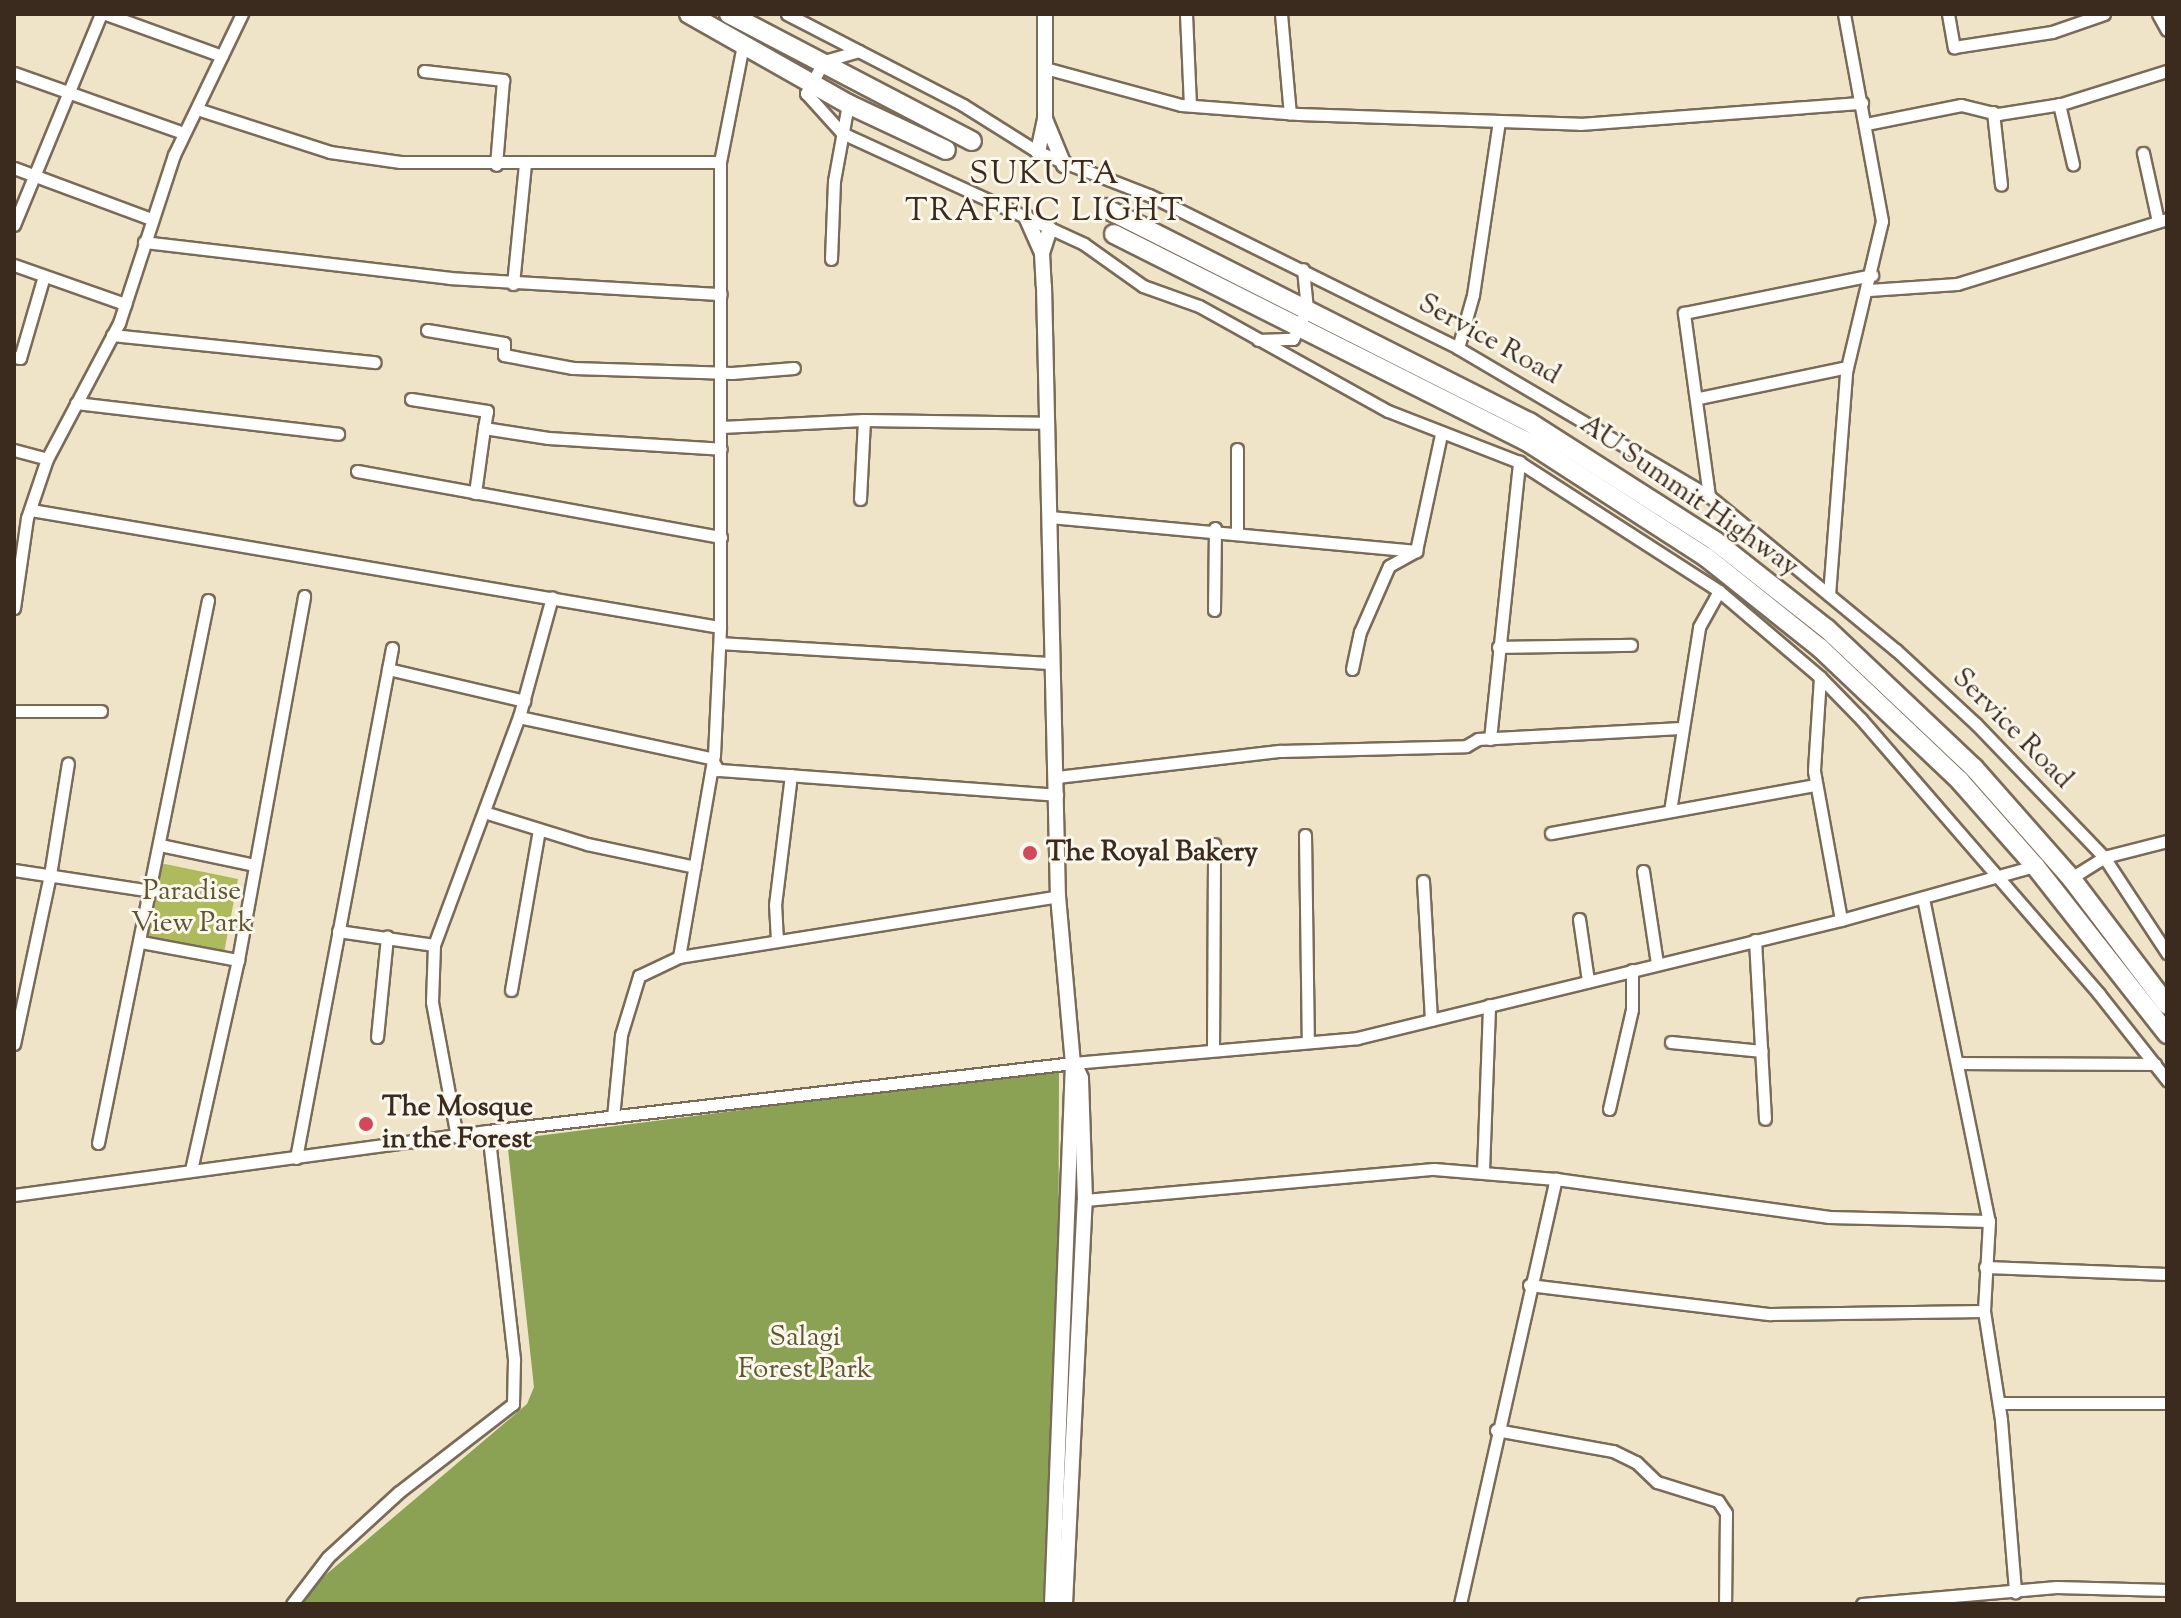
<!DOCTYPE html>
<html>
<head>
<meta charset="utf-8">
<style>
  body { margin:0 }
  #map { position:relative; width:2181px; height:1618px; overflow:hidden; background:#efe4c7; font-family:"Sorts Mill Goudy",serif }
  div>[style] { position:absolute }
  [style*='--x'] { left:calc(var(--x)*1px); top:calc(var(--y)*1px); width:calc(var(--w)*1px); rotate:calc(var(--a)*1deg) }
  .green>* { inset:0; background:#afba5c }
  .forest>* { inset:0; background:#8ba254 }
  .roads { filter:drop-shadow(2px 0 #7a6b59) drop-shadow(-2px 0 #7a6b59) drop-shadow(0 2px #7a6b59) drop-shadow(0 -2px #7a6b59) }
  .minor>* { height:11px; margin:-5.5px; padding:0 5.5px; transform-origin:5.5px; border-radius:5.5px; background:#fff }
  .tertiary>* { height:14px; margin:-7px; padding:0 7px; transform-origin:7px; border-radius:7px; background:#fff }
  .primary>* { height:18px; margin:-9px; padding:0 9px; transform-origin:9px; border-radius:9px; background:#fff }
  .dots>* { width:22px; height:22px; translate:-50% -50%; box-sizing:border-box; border:4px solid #fbf7ec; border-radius:50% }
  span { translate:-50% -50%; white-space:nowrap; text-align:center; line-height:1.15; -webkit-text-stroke:6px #fbf7ec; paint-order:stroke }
  .street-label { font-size:28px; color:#3b2a1e }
  .poi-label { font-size:28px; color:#3b2a1e; font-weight:700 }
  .left { translate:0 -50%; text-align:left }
  .park-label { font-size:28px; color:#5e5531 }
  .quarter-label { font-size:32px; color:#3b2a1e; letter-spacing:2px }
  .frame { position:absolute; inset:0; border:16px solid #3b2a1e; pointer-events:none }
</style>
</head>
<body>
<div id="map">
  <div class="green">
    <i style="clip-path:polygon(160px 863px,238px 879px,224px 953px,145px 938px)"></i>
  </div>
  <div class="forest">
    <i style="clip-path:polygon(1059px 1069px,1058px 1399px,1048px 1604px,302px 1604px,322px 1578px,527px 1404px,534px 1387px,507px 1140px)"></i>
  </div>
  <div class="roads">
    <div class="minor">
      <i style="--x:106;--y:14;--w:123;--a:19.9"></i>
      <i style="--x:787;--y:14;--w:198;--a:27.3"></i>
      <i style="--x:963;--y:105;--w:89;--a:32.1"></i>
      <i style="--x:1038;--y:152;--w:119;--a:21.2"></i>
      <i style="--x:1149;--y:195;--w:345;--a:26.3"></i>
      <i style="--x:1458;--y:348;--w:291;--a:30.5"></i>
      <i style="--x:1709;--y:496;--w:242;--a:39.5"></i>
      <i style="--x:1896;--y:650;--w:109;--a:42.8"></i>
      <i style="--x:1976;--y:724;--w:185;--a:46.1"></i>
      <i style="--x:2104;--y:857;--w:115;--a:56.7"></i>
      <i style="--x:1186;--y:14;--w:91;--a:87.5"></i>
      <i style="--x:1281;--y:14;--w:100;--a:84.9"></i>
      <i style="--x:1948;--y:14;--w:34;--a:80"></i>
      <i style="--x:1954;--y:47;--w:99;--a:-8.7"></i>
      <i style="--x:2052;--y:32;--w:55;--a:-19.1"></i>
      <i style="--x:2158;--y:14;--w:18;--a:61"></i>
      <i style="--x:859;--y:51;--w:36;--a:164"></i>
      <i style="--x:824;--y:61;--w:37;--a:119"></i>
      <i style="--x:806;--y:93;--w:54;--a:48"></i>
      <i style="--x:842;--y:133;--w:266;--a:24.6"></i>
      <i style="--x:1084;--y:244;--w:72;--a:35.4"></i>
      <i style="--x:1143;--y:286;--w:59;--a:19.7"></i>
      <i style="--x:1199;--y:306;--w:216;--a:29.1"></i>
      <i style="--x:1388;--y:411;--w:141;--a:21.3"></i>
      <i style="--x:1519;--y:462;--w:238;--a:32.8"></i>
      <i style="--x:1719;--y:591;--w:133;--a:40.4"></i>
      <i style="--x:1820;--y:677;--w:59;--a:45.7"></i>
      <i style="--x:1861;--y:719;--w:364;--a:49.1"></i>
      <i style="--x:2099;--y:994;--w:110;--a:51.7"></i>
      <i style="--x:1045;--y:68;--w:141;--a:15.2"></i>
      <i style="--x:1181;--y:105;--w:118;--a:4.4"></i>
      <i style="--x:1299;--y:114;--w:281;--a:2"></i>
      <i style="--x:1580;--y:124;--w:283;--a:-4.3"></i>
      <i style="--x:424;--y:71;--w:80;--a:6.5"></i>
      <i style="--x:503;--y:80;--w:85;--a:94.7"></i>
      <i style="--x:14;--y:73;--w:179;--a:19.5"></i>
      <i style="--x:2059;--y:104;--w:62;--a:76.9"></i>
      <i style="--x:197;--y:109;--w:140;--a:17.9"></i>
      <i style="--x:330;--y:152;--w:71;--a:8.1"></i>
      <i style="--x:400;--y:162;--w:320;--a:0"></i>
      <i style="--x:1993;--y:112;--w:73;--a:83.7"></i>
      <i style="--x:1866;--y:124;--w:97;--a:-11.3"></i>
      <i style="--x:1961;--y:105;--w:38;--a:14"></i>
      <i style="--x:1998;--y:114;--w:64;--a:-9"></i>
      <i style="--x:2061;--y:104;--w:111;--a:-17.3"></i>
      <i style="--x:2143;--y:153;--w:70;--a:77.6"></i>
      <i style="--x:14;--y:168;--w:146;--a:20.4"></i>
      <i style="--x:14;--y:225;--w:228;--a:-67.6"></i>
      <i style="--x:144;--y:242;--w:308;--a:6.7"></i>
      <i style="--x:450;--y:278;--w:271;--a:3.4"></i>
      <i style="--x:831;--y:259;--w:78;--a:-87.8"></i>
      <i style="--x:834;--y:181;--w:78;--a:-79.7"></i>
      <i style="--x:14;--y:265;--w:118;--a:19.4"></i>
      <i style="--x:513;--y:284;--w:122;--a:-84.3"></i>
      <i style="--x:1869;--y:290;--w:88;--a:-3.9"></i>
      <i style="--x:1957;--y:284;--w:220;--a:-17.2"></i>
      <i style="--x:427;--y:330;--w:78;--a:9.6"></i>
      <i style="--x:504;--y:343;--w:12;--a:90"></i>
      <i style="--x:504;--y:355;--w:70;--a:10.7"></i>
      <i style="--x:573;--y:368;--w:159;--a:1.8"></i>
      <i style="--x:732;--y:373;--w:62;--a:-4.6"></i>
      <i style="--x:112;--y:335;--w:264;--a:5.9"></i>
      <i style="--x:1258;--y:340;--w:35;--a:-2"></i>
      <i style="--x:1293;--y:339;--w:33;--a:-65"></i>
      <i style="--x:1307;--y:309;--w:40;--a:-95.7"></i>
      <i style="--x:1458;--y:348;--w:55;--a:-74.2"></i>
      <i style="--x:1473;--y:295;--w:176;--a:-81.5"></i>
      <i style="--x:14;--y:357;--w:6;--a:9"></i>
      <i style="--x:20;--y:358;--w:85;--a:-73.7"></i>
      <i style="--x:1699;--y:398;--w:151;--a:-11.8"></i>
      <i style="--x:411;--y:399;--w:77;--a:9"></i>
      <i style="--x:487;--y:411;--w:17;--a:100"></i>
      <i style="--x:484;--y:428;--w:65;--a:8.9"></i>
      <i style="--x:548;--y:438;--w:173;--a:3.6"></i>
      <i style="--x:76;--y:403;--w:264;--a:6.7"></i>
      <i style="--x:721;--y:427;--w:143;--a:-2.8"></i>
      <i style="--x:864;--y:420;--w:181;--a:0.9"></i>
      <i style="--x:14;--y:450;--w:34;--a:15"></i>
      <i style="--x:357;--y:471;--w:370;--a:10.3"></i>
      <i style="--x:475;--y:493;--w:66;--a:-82.1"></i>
      <i style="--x:1709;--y:496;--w:185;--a:-97.8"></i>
      <i style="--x:1684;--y:313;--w:192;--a:-11.4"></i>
      <i style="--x:860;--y:499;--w:79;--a:-87.1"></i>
      <i style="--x:31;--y:510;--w:699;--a:9.64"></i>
      <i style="--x:1050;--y:517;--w:368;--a:5.3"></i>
      <i style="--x:1237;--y:531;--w:82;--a:-90"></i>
      <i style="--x:1829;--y:595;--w:224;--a:-85.6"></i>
      <i style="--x:1846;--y:372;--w:155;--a:-76.6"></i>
      <i style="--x:1882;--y:221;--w:210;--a:-100.4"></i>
      <i style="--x:14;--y:608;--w:91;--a:-81.8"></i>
      <i style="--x:27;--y:518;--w:62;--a:-71.3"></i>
      <i style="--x:47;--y:459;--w:154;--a:-62.1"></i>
      <i style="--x:119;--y:323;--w:177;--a:-71.9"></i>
      <i style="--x:174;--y:155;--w:157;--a:-64.3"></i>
      <i style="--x:1214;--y:610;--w:82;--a:-89.3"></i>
      <i style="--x:720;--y:643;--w:332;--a:3.5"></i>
      <i style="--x:1498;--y:647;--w:133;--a:-0.9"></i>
      <i style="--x:388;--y:669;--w:140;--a:13.2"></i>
      <i style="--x:1352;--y:669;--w:38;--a:-78"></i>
      <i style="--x:1360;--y:632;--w:72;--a:-66.3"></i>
      <i style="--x:1389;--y:566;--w:31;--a:-29"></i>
      <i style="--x:1416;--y:551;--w:120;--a:-77.9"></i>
      <i style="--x:1820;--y:677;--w:94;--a:93.7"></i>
      <i style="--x:1814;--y:771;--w:151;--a:79.7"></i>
      <i style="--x:14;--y:711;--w:87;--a:0"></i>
      <i style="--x:519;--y:717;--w:196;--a:12.1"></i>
      <i style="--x:711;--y:758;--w:14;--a:60"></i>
      <i style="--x:718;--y:770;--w:340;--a:4.2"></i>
      <i style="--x:1490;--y:739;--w:279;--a:-84"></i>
      <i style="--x:1057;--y:777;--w:225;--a:-6.7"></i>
      <i style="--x:1280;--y:751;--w:186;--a:-1.5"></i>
      <i style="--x:1466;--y:746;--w:14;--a:-30"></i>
      <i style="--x:1478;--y:739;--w:202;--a:-3.1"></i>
      <i style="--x:1670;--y:811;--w:186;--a:-81"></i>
      <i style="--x:1699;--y:627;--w:41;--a:-60.9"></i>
      <i style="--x:484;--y:812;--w:108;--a:17.3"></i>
      <i style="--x:587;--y:844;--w:110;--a:12"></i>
      <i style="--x:1551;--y:833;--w:269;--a:-10.3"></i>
      <i style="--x:1305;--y:835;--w:207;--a:89.2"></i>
      <i style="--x:160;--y:845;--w:96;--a:12"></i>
      <i style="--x:14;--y:870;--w:140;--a:8.7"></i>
      <i style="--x:1643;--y:871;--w:94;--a:81.4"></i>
      <i style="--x:2071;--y:878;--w:39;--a:-32"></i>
      <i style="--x:2104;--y:857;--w:65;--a:-14.3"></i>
      <i style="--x:1423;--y:881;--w:139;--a:86.7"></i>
      <i style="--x:1923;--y:898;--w:330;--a:78.5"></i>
      <i style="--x:1989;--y:1221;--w:90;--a:93.2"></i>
      <i style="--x:1984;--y:1311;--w:110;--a:81.1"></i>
      <i style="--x:2001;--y:1420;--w:173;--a:85.3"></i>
      <i style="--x:1579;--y:919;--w:63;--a:81.7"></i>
      <i style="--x:338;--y:931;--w:97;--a:8.3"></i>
      <i style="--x:1755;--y:940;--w:179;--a:86.8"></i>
      <i style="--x:777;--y:941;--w:36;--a:-93"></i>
      <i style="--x:775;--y:905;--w:131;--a:-83"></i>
      <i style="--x:141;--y:942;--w:99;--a:10.5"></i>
      <i style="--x:679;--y:957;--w:205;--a:-80.2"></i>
      <i style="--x:714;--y:755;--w:128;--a:-87.3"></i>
      <i style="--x:720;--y:627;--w:465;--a:-90"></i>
      <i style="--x:720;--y:162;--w:119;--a:-78.9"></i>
      <i style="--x:511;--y:990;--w:162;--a:-80.1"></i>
      <i style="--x:377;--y:1037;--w:101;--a:-84.3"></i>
      <i style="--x:1671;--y:1042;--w:91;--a:5.6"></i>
      <i style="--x:14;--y:1044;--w:173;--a:-78"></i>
      <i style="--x:50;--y:875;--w:113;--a:-80.9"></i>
      <i style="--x:1213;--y:1050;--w:206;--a:-89.7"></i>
      <i style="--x:1958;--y:1063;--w:197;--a:0.3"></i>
      <i style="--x:1609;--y:1109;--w:103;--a:-77"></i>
      <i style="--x:1632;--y:1009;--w:39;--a:-90"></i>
      <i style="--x:613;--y:1117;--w:82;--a:-84.4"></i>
      <i style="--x:621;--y:1035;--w:62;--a:-73"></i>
      <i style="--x:639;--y:976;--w:44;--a:-25.4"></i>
      <i style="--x:679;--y:957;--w:384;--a:-9.1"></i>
      <i style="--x:457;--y:1137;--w:137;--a:-100.5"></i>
      <i style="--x:432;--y:1002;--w:57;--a:-88"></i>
      <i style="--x:434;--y:945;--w:243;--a:-69.6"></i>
      <i style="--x:519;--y:717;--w:124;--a:-74.6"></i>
      <i style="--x:98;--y:1143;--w:554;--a:-78.55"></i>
      <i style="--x:296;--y:1158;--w:519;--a:-79.34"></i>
      <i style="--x:191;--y:1170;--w:215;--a:-77.4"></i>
      <i style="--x:238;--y:960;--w:370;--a:-79.7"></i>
      <i style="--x:1483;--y:1171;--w:166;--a:-87.9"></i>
      <i style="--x:14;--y:1195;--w:478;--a:-7.7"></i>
      <i style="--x:488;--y:1131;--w:589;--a:-6.63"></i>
      <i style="--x:1073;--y:1063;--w:285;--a:-5"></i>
      <i style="--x:1357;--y:1038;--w:498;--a:-13.7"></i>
      <i style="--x:1841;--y:920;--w:201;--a:-15.6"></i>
      <i style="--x:1085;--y:1200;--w:350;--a:-5.1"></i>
      <i style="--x:1434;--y:1169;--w:122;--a:4.7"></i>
      <i style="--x:1556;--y:1179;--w:276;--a:7.9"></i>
      <i style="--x:1829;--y:1217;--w:160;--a:1.4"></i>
      <i style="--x:1985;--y:1267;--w:182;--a:2.2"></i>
      <i style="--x:1529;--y:1285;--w:243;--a:6.9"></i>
      <i style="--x:1770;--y:1314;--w:214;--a:-0.8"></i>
      <i style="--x:1999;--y:1403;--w:168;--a:0"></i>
      <i style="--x:1496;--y:1430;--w:119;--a:10.2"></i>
      <i style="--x:1613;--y:1451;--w:25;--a:26"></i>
      <i style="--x:1636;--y:1462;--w:29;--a:44"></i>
      <i style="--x:1657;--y:1482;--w:64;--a:17.3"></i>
      <i style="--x:1718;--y:1501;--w:14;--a:56"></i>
      <i style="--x:1726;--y:1513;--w:91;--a:90.6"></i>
      <i style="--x:292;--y:1604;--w:59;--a:-52.5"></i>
      <i style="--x:328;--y:1557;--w:96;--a:-42.5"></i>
      <i style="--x:399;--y:1492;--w:144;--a:-37.7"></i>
      <i style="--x:513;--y:1404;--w:45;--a:-88.7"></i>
      <i style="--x:514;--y:1359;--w:229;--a:-96.5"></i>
      <i style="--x:1460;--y:1604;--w:436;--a:-77.3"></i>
      <i style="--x:1862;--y:1604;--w:195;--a:-5"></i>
      <i style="--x:2056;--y:1587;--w:111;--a:1.5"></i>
    </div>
    <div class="tertiary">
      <i style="--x:1045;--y:119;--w:50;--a:67.6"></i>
      <i style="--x:1038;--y:152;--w:34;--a:-78"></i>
      <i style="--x:1045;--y:119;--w:105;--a:-90"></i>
      <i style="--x:1026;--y:217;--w:39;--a:66"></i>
      <i style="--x:1042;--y:253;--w:33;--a:87"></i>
      <i style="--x:1044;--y:286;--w:610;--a:88.69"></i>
      <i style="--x:1058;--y:896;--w:168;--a:84.9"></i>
      <i style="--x:1073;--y:1063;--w:541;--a:92.22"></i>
      <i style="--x:1042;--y:253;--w:25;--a:-72"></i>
      <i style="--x:1065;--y:1604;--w:404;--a:-87.2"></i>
      <i style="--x:1085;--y:1200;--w:122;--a:-91.9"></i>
      <i style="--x:1081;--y:1078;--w:17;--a:-115"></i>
    </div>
    <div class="primary">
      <i style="--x:689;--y:14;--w:183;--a:29.5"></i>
      <i style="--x:848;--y:104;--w:108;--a:25.1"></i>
      <i style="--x:729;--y:14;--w:274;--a:27.6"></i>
      <i style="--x:1105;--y:208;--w:475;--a:26.8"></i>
      <i style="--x:1529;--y:422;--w:221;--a:32.6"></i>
      <i style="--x:1715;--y:541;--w:142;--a:38.2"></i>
      <i style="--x:1827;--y:629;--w:202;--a:43.4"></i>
      <i style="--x:1974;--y:768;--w:147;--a:48.6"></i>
      <i style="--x:2071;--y:878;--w:159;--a:52.9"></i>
      <i style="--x:1114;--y:234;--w:463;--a:26.7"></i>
      <i style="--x:1528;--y:442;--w:212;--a:32.9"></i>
      <i style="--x:1706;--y:557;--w:146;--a:38.6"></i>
      <i style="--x:1820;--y:648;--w:193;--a:43.5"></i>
      <i style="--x:1960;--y:781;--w:113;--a:48.6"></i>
      <i style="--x:2035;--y:866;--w:214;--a:51.8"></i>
    </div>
  </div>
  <div class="dots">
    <i style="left:1030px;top:853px;background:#d1495b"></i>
    <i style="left:366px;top:1124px;background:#d1495b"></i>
  </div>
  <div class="street-label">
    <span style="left:1489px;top:340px;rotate:29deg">Service Road</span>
    <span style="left:1689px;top:496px;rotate:35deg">AU Summit Highway</span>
    <span style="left:2012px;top:729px;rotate:45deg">Service Road</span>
  </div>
  <div class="poi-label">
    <span class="left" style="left:1046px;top:853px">The Royal Bakery</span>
    <span class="left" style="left:382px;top:1124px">The Mosque<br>in the Forest</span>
  </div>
  <div class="park-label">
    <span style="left:192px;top:908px">Paradise<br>View Park</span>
    <span style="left:805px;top:1354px">Salagi<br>Forest Park</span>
  </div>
  <div class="quarter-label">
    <span style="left:1045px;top:194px">SUKUTA<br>TRAFFIC LIGHT</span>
  </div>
  <div class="frame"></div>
</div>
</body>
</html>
